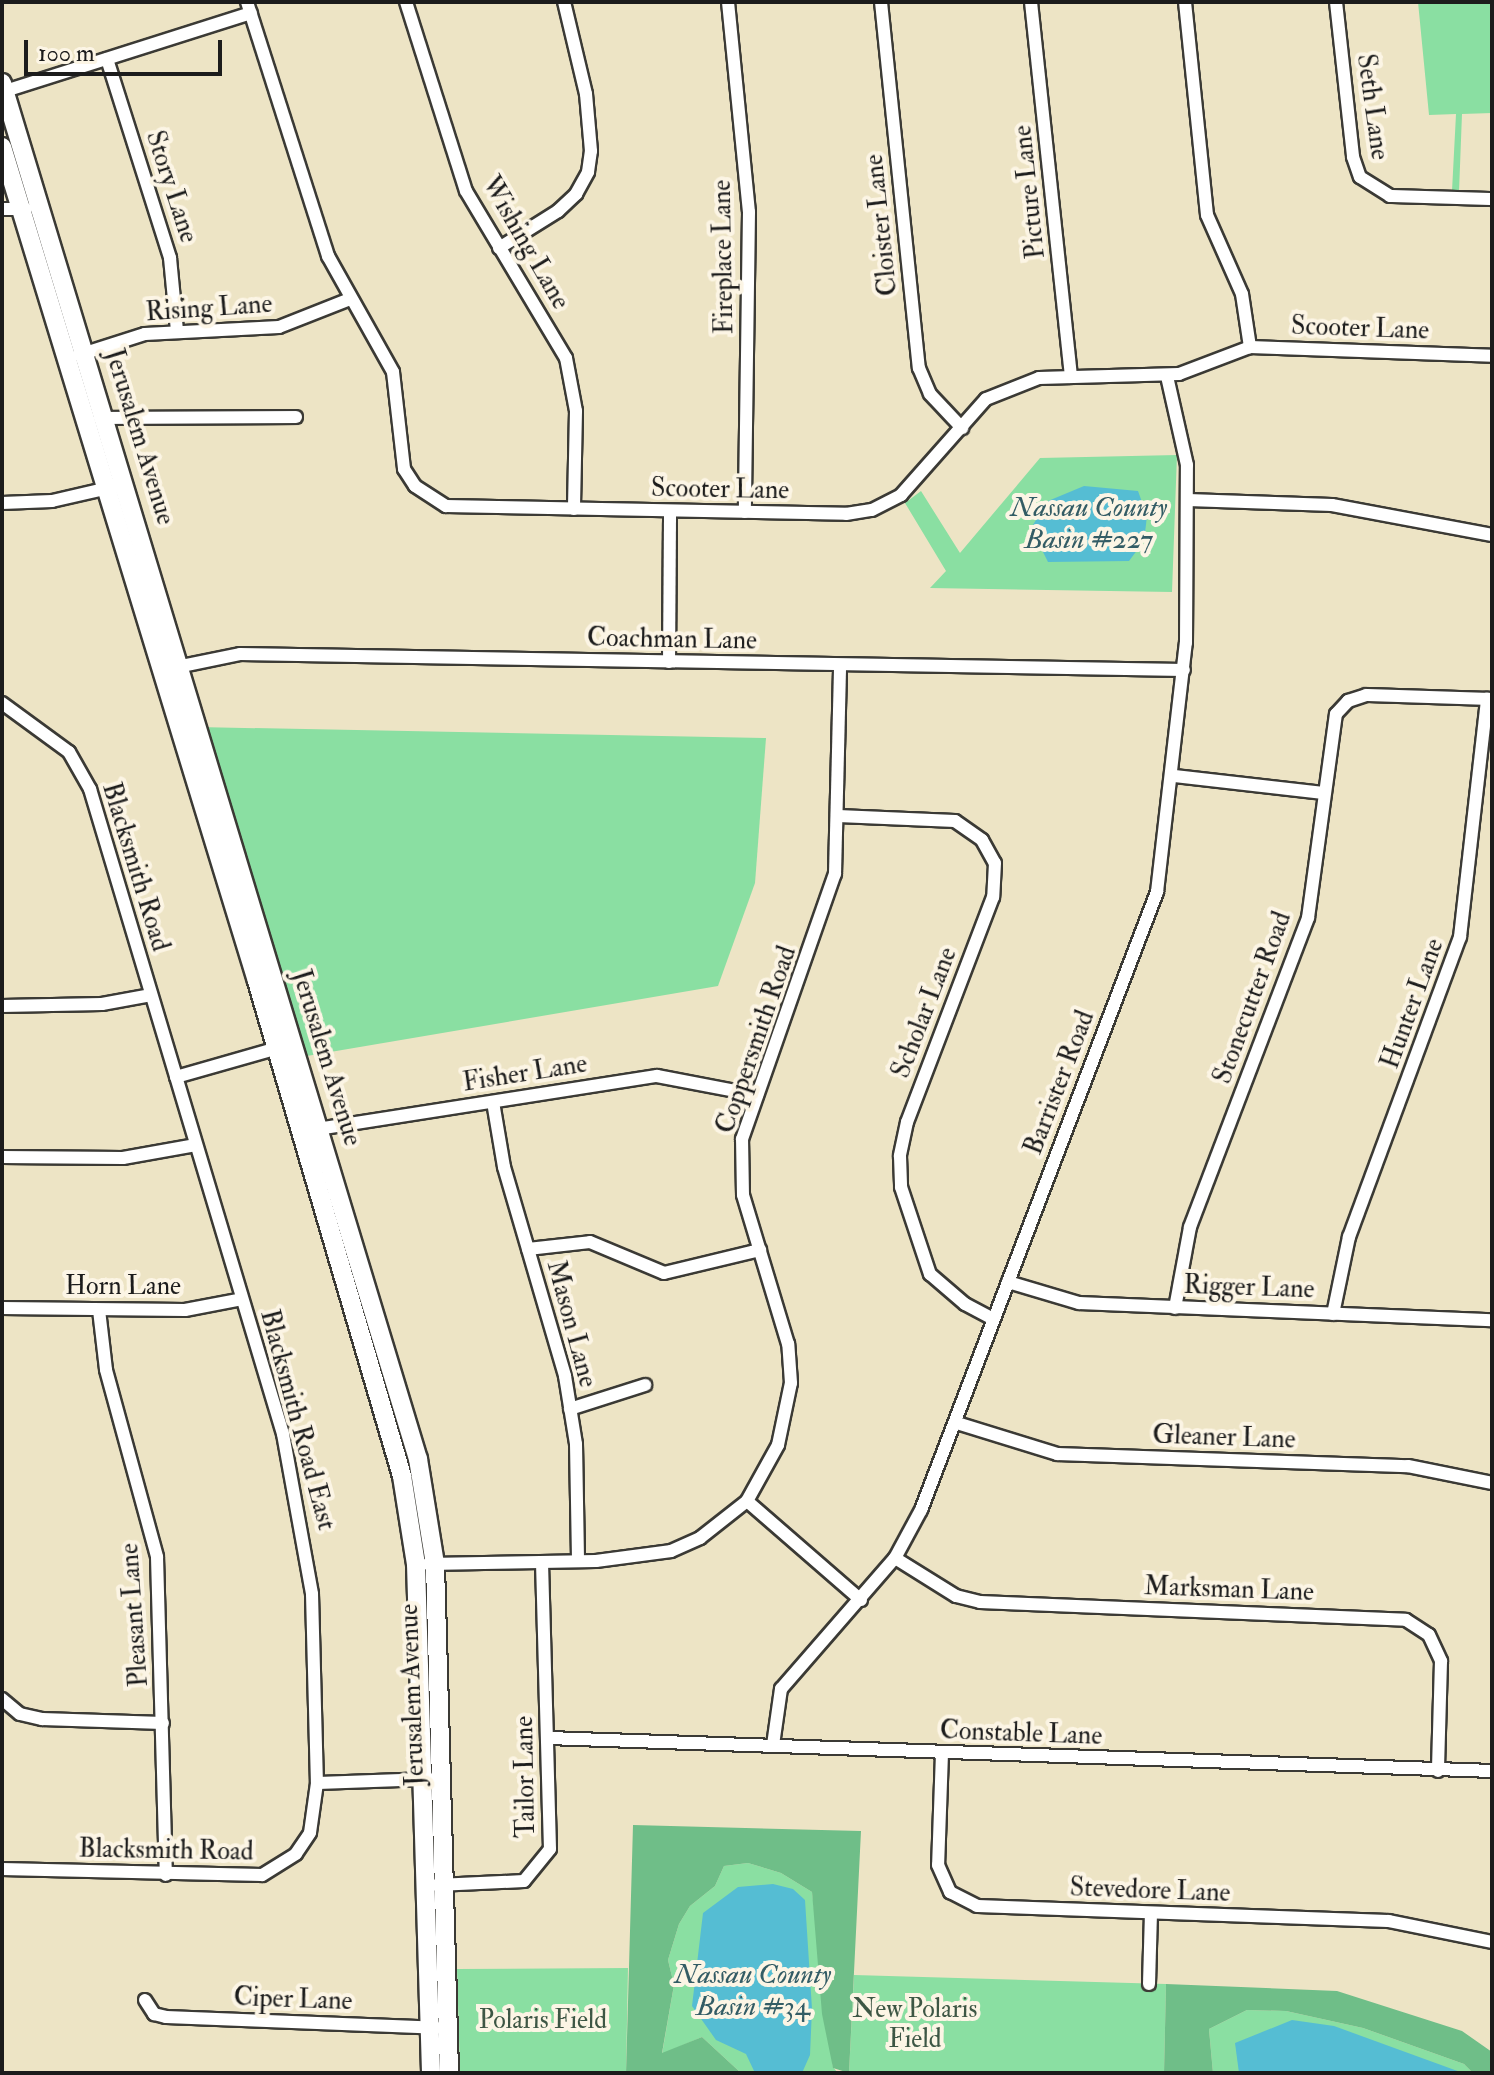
<!DOCTYPE html>
<html>
<head>
<meta charset="utf-8">
<style>
  body { margin:0 }
  #map { position:relative; width:1494px; height:2075px; overflow:hidden; background:#ede4c5; font-family:"IM FELL Double Pica",serif }
  div>[style] { position:absolute }
  [style*='--x'] { left:calc(var(--x)*1px); top:calc(var(--y)*1px); width:calc(var(--w)*1px); rotate:calc(var(--a)*1deg) }
  .green>* { inset:0; background:#8adfa2 }
  .forest>* { inset:0; background:#6fbe88 }
  .water>* { inset:0; background:#55bdd3 }
  .roads { filter:drop-shadow(2px 0 #3b3a35) drop-shadow(-2px 0 #3b3a35) drop-shadow(0 2px #3b3a35) drop-shadow(0 -2px #3b3a35) }
  .minor>* { height:12px; margin:-6px; padding:0 6px; transform-origin:6px; border-radius:6px; background:#fff }
  .secondary>* { height:18px; margin:-9px; padding:0 9px; transform-origin:9px; border-radius:9px; background:#fff }
  span { translate:-50% -50%; white-space:nowrap; text-align:center; line-height:1.15; -webkit-text-stroke:8px #fcf5e5; paint-order:stroke }
  .street-label { font-size:26px; color:#1c1c1c }
  .park-label { font-size:26px; color:#3d5644 }
  .water-label { font-size:28px; color:#335c65; font-style:italic }
  .frame { position:absolute; inset:0; border:4px solid #1c1c1c; pointer-events:none }
  .scale { position:absolute; left:24px; top:40px; width:198px; height:36px; box-sizing:border-box; border:4px solid #1c1c1c; border-top:0; padding-left:10px; font-size:24px; line-height:28px; white-space:nowrap; color:#1c1c1c; -webkit-text-stroke:6px #fcf5e5; paint-order:stroke }
</style>
</head>
<body>
<div id="map">
  <div class="green">
    <i style="clip-path:polygon(1418px 2px,1492px 2px,1492px 113px,1462px 114px,1459px 192px,1452px 191px,1456px 114px,1429px 115px)"></i>
    <i style="clip-path:polygon(1177px 455px,1172px 592px,930px 588px,946px 571px,905px 503px,921px 491px,960px 553px,1040px 458px)"></i>
    <i style="clip-path:polygon(197px 727px,766px 738px,755px 883px,718px 986px,295px 1058px)"></i>
    <i style="clip-path:polygon(748px 1863px,781px 1873px,812px 1892px,833px 2067px,838px 2073px,741px 2073px,702px 2037px,662px 2054px,674px 1985px,668px 1960px,679px 1924px,690px 1906px,715px 1886px,724px 1866px)"></i>
    <i style="clip-path:polygon(628px 1968px,626px 2073px,460px 2073px,457px 1969px)"></i>
    <i style="clip-path:polygon(854px 1975px,1166px 1984px,1164px 2073px,849px 2073px)"></i>
    <i style="clip-path:polygon(1247px 2010px,1286px 2011px,1363px 2028px,1464px 2064px,1473px 2073px,1213px 2073px,1209px 2029px)"></i>
  </div>
  <div class="forest">
    <i style="clip-path:polygon(633px 1825px,861px 1831px,849px 2073px,833px 2068px,822px 2014px,812px 1892px,781px 1873px,748px 1863px,724px 1866px,715px 1886px,690px 1906px,679px 1924px,668px 1960px,674px 1985px,662px 2053px,702px 2037px,741px 2073px,626px 2073px)"></i>
    <i style="clip-path:polygon(1166px 1984px,1337px 1991px,1462px 2031px,1492px 2052px,1492px 2073px,1473px 2073px,1464px 2064px,1363px 2028px,1286px 2011px,1247px 2010px,1209px 2029px,1213px 2073px,1164px 2073px)"></i>
  </div>
  <div class="water">
    <i style="clip-path:polygon(1084px 486px,1138px 491px,1147px 516px,1144px 541px,1129px 561px,1048px 562px,1031px 528px,1048px 501px)"></i>
    <i style="clip-path:polygon(773px 1884px,793px 1889px,805px 1900px,812px 2009px,810px 2055px,802px 2073px,755px 2073px,746px 2054px,716px 2040px,692px 2006px,703px 1913px,738px 1887px)"></i>
    <i style="clip-path:polygon(1292px 2020px,1334px 2026px,1463px 2073px,1239px 2073px,1235px 2043px)"></i>
  </div>
  <div class="roads">
    <div class="minor">
      <i style="--x:247;--y:2;--w:267;--a:72.3"></i>
      <i style="--x:328;--y:256;--w:133;--a:60.7"></i>
      <i style="--x:393;--y:372;--w:98;--a:83.5"></i>
      <i style="--x:404;--y:469;--w:20;--a:57"></i>
      <i style="--x:415;--y:486;--w:37;--a:33"></i>
      <i style="--x:446;--y:506;--w:400;--a:1.1"></i>
      <i style="--x:846;--y:514;--w:26;--a:-9"></i>
      <i style="--x:872;--y:510;--w:33;--a:-27"></i>
      <i style="--x:901;--y:495;--w:128;--a:-48.5"></i>
      <i style="--x:986;--y:399;--w:57;--a:-21.6"></i>
      <i style="--x:1039;--y:378;--w:140;--a:-1.6"></i>
      <i style="--x:1179;--y:374;--w:76;--a:-20.8"></i>
      <i style="--x:1250;--y:347;--w:242;--a:2.1"></i>
      <i style="--x:406;--y:2;--w:198;--a:72.4"></i>
      <i style="--x:466;--y:191;--w:195;--a:59.1"></i>
      <i style="--x:566;--y:358;--w:54;--a:79.3"></i>
      <i style="--x:576;--y:411;--w:98;--a:91.2"></i>
      <i style="--x:728;--y:2;--w:211;--a:84.3"></i>
      <i style="--x:749;--y:212;--w:300;--a:90.8"></i>
      <i style="--x:881;--y:2;--w:368;--a:84.1"></i>
      <i style="--x:919;--y:368;--w:28;--a:67"></i>
      <i style="--x:930;--y:394;--w:47;--a:46.7"></i>
      <i style="--x:1031;--y:2;--w:377;--a:83.9"></i>
      <i style="--x:1185;--y:2;--w:214;--a:84.1"></i>
      <i style="--x:1207;--y:215;--w:86;--a:66.1"></i>
      <i style="--x:1242;--y:294;--w:54;--a:81.4"></i>
      <i style="--x:1336;--y:2;--w:156;--a:83.7"></i>
      <i style="--x:1353;--y:157;--w:21;--a:71"></i>
      <i style="--x:1360;--y:177;--w:36;--a:32"></i>
      <i style="--x:1390;--y:196;--w:102;--a:1.7"></i>
      <i style="--x:107;--y:59;--w:209;--a:72.4"></i>
      <i style="--x:170;--y:258;--w:73;--a:84.5"></i>
      <i style="--x:2;--y:92;--w:261;--a:-17.6"></i>
      <i style="--x:2;--y:209;--w:24;--a:0"></i>
      <i style="--x:499;--y:248;--w:70;--a:-32.1"></i>
      <i style="--x:558;--y:211;--w:25;--a:-43"></i>
      <i style="--x:576;--y:194;--w:25;--a:-61"></i>
      <i style="--x:588;--y:172;--w:21;--a:-82"></i>
      <i style="--x:591;--y:151;--w:57;--a:-95"></i>
      <i style="--x:586;--y:94;--w:95;--a:-103.4"></i>
      <i style="--x:79;--y:355;--w:69;--a:-17.7"></i>
      <i style="--x:145;--y:334;--w:134;--a:-3"></i>
      <i style="--x:279;--y:327;--w:76;--a:-21.5"></i>
      <i style="--x:100;--y:418;--w:196;--a:-0.3"></i>
      <i style="--x:1188;--y:500;--w:144;--a:2"></i>
      <i style="--x:1332;--y:505;--w:163;--a:10.6"></i>
      <i style="--x:2;--y:503;--w:50;--a:-2.3"></i>
      <i style="--x:52;--y:501;--w:63;--a:-12.9"></i>
      <i style="--x:669;--y:662;--w:151;--a:-89.6"></i>
      <i style="--x:172;--y:668;--w:69;--a:-11.6"></i>
      <i style="--x:240;--y:654;--w:944;--a:0.97"></i>
      <i style="--x:2;--y:703;--w:83;--a:36.2"></i>
      <i style="--x:69;--y:752;--w:43;--a:60.4"></i>
      <i style="--x:90;--y:789;--w:673;--a:73.34"></i>
      <i style="--x:283;--y:1434;--w:163;--a:79.7"></i>
      <i style="--x:312;--y:1594;--w:189;--a:88.5"></i>
      <i style="--x:317;--y:1783;--w:50;--a:98"></i>
      <i style="--x:310;--y:1833;--w:25;--a:124"></i>
      <i style="--x:296;--y:1854;--w:40;--a:148"></i>
      <i style="--x:262;--y:1875;--w:260;--a:-178.7"></i>
      <i style="--x:1174;--y:776;--w:151;--a:6.5"></i>
      <i style="--x:838;--y:816;--w:117;--a:2.4"></i>
      <i style="--x:955;--y:821;--w:33;--a:35"></i>
      <i style="--x:982;--y:840;--w:26;--a:61"></i>
      <i style="--x:995;--y:863;--w:34;--a:93"></i>
      <i style="--x:993;--y:897;--w:241;--a:110.9"></i>
      <i style="--x:907;--y:1122;--w:35;--a:102"></i>
      <i style="--x:900;--y:1156;--w:31;--a:88"></i>
      <i style="--x:901;--y:1187;--w:92;--a:71.6"></i>
      <i style="--x:930;--y:1274;--w:46;--a:40.6"></i>
      <i style="--x:965;--y:1304;--w:32;--a:28"></i>
      <i style="--x:2;--y:1006;--w:100;--a:-1.1"></i>
      <i style="--x:102;--y:1004;--w:50;--a:-10.4"></i>
      <i style="--x:176;--y:1077;--w:109;--a:-15.9"></i>
      <i style="--x:493;--y:1102;--w:66;--a:80.4"></i>
      <i style="--x:504;--y:1167;--w:218;--a:73.7"></i>
      <i style="--x:565;--y:1376;--w:69;--a:80.8"></i>
      <i style="--x:576;--y:1444;--w:117;--a:89"></i>
      <i style="--x:311;--y:1130;--w:350;--a:-8.9"></i>
      <i style="--x:657;--y:1076;--w:102;--a:10.8"></i>
      <i style="--x:2;--y:1157;--w:121;--a:0.5"></i>
      <i style="--x:123;--y:1158;--w:74;--a:-10.1"></i>
      <i style="--x:528;--y:1249;--w:62;--a:-6.4"></i>
      <i style="--x:590;--y:1242;--w:80;--a:22.7"></i>
      <i style="--x:664;--y:1273;--w:99;--a:-13.5"></i>
      <i style="--x:1008;--y:1282;--w:74;--a:16.5"></i>
      <i style="--x:1079;--y:1303;--w:413;--a:2.4"></i>
      <i style="--x:2;--y:1308;--w:183;--a:0.6"></i>
      <i style="--x:185;--y:1310;--w:58;--a:-10.9"></i>
      <i style="--x:1175;--y:1308;--w:82;--a:-79.5"></i>
      <i style="--x:1190;--y:1227;--w:331;--a:-69.1"></i>
      <i style="--x:1308;--y:918;--w:206;--a:-82.2"></i>
      <i style="--x:1336;--y:714;--w:18;--a:-47"></i>
      <i style="--x:1348;--y:701;--w:19;--a:-18"></i>
      <i style="--x:1366;--y:695;--w:126;--a:1.8"></i>
      <i style="--x:99;--y:1310;--w:60;--a:83.3"></i>
      <i style="--x:106;--y:1370;--w:194;--a:74.7"></i>
      <i style="--x:157;--y:1557;--w:318;--a:88.4"></i>
      <i style="--x:1333;--y:1314;--w:79;--a:-78.3"></i>
      <i style="--x:1349;--y:1237;--w:320;--a:-69.7"></i>
      <i style="--x:1460;--y:937;--w:240;--a:-83.5"></i>
      <i style="--x:570;--y:1409;--w:79;--a:-17.7"></i>
      <i style="--x:957;--y:1423;--w:105;--a:17.2"></i>
      <i style="--x:1057;--y:1454;--w:351;--a:2"></i>
      <i style="--x:1408;--y:1466;--w:86;--a:11.4"></i>
      <i style="--x:747;--y:1501;--w:151;--a:41"></i>
      <i style="--x:895;--y:1558;--w:72;--a:31.9"></i>
      <i style="--x:956;--y:1596;--w:25;--a:14"></i>
      <i style="--x:980;--y:1602;--w:426;--a:2.4"></i>
      <i style="--x:1406;--y:1620;--w:27;--a:33"></i>
      <i style="--x:1429;--y:1635;--w:29;--a:65"></i>
      <i style="--x:1441;--y:1661;--w:110;--a:91.6"></i>
      <i style="--x:428;--y:1564;--w:168;--a:-1"></i>
      <i style="--x:596;--y:1561;--w:76;--a:-7.6"></i>
      <i style="--x:671;--y:1551;--w:32;--a:-24"></i>
      <i style="--x:700;--y:1538;--w:60;--a:-38.2"></i>
      <i style="--x:747;--y:1501;--w:64;--a:-61"></i>
      <i style="--x:778;--y:1445;--w:63;--a:-78.2"></i>
      <i style="--x:791;--y:1383;--w:39;--a:-94"></i>
      <i style="--x:788;--y:1344;--w:156;--a:-106.8"></i>
      <i style="--x:743;--y:1195;--w:56;--a:-91"></i>
      <i style="--x:742;--y:1139;--w:281;--a:-70.7"></i>
      <i style="--x:835;--y:874;--w:209;--a:-88.6"></i>
      <i style="--x:2;--y:1699;--w:23;--a:40"></i>
      <i style="--x:20;--y:1714;--w:23;--a:13"></i>
      <i style="--x:42;--y:1719;--w:121;--a:1.9"></i>
      <i style="--x:548;--y:1738;--w:945;--a:2"></i>
      <i style="--x:773;--y:1745;--w:57;--a:-81.9"></i>
      <i style="--x:781;--y:1689;--w:174;--a:-49"></i>
      <i style="--x:895;--y:1558;--w:55;--a:-61.6"></i>
      <i style="--x:921;--y:1510;--w:662;--a:-69.1"></i>
      <i style="--x:1157;--y:892;--w:251;--a:-83.4"></i>
      <i style="--x:1186;--y:643;--w:178;--a:-89.7"></i>
      <i style="--x:1187;--y:465;--w:91;--a:-102.7"></i>
      <i style="--x:942;--y:1753;--w:112;--a:92"></i>
      <i style="--x:938;--y:1865;--w:30;--a:66"></i>
      <i style="--x:950;--y:1892;--w:30;--a:27"></i>
      <i style="--x:977;--y:1906;--w:412;--a:2.1"></i>
      <i style="--x:1389;--y:1921;--w:105;--a:11.5"></i>
      <i style="--x:317;--y:1783;--w:113;--a:-2"></i>
      <i style="--x:437;--y:1885;--w:87;--a:-2.6"></i>
      <i style="--x:524;--y:1881;--w:41;--a:-50.9"></i>
      <i style="--x:550;--y:1849;--w:287;--a:-91.6"></i>
      <i style="--x:1149;--y:1984;--w:70;--a:-88.4"></i>
      <i style="--x:145;--y:2000;--w:17;--a:57"></i>
      <i style="--x:154;--y:2014;--w:12;--a:14"></i>
      <i style="--x:166;--y:2017;--w:271;--a:2.3"></i>
    </div>
    <div class="secondary">
      <i style="--x:2;--y:83;--w:1438;--a:73.18"></i>
      <i style="--x:418;--y:1459;--w:106;--a:80.8"></i>
      <i style="--x:435;--y:1564;--w:509;--a:88.42"></i>
      <i style="--x:2;--y:147;--w:872;--a:73"></i>
      <i style="--x:257;--y:981;--w:516;--a:73.67"></i>
      <i style="--x:402;--y:1476;--w:89;--a:81"></i>
      <i style="--x:416;--y:1564;--w:509;--a:88.31"></i>
    </div>
  </div>
  <div class="street-label">
    <span style="left:1372px;top:107px;rotate:82deg">Seth Lane</span>
    <span style="left:171px;top:187px;rotate:72deg">Story Lane</span>
    <span style="left:1030px;top:192px;rotate:-96deg">Picture Lane</span>
    <span style="left:882px;top:225px;rotate:-96deg">Cloister Lane</span>
    <span style="left:525px;top:243px;rotate:60deg">Wishing Lane</span>
    <span style="left:724px;top:257px;rotate:-91deg">Fireplace Lane</span>
    <span style="left:209px;top:309px;rotate:-4deg">Rising Lane</span>
    <span style="left:1360px;top:329px;rotate:2deg">Scooter Lane</span>
    <span style="left:139px;top:437px;rotate:73deg">Jerusalem Avenue</span>
    <span style="left:720px;top:490px;rotate:1deg">Scooter Lane</span>
    <span style="left:672px;top:640px;rotate:1deg">Coachman Lane</span>
    <span style="left:135px;top:867px;rotate:73deg">Blacksmith Road</span>
    <span style="left:1253px;top:998px;rotate:-70deg">Stonecutter Road</span>
    <span style="left:1413px;top:1004px;rotate:-70deg">Hunter Lane</span>
    <span style="left:925px;top:1013px;rotate:-69deg">Scholar Lane</span>
    <span style="left:757px;top:1040px;rotate:-71deg">Coppersmith Road</span>
    <span style="left:326px;top:1058px;rotate:73deg">Jerusalem Avenue</span>
    <span style="left:525px;top:1074px;rotate:-9deg">Fisher Lane</span>
    <span style="left:1060px;top:1083px;rotate:-69deg">Barrister Road</span>
    <span style="left:123px;top:1287px">Horn Lane</span>
    <span style="left:1249px;top:1288px;rotate:2deg">Rigger Lane</span>
    <span style="left:571px;top:1324px;rotate:75deg">Mason Lane</span>
    <span style="left:297px;top:1420px;rotate:75deg">Blacksmith Road East</span>
    <span style="left:1224px;top:1438px;rotate:2deg">Gleaner Lane</span>
    <span style="left:1229px;top:1590px;rotate:2deg">Marksman Lane</span>
    <span style="left:135px;top:1615px;rotate:-94deg">Pleasant Lane</span>
    <span style="left:413px;top:1695px;rotate:-92deg">Jerusalem Avenue</span>
    <span style="left:1021px;top:1734px;rotate:2deg">Constable Lane</span>
    <span style="left:526px;top:1777px;rotate:-91deg">Tailor Lane</span>
    <span style="left:166px;top:1851px;rotate:1deg">Blacksmith Road</span>
    <span style="left:1150px;top:1891px;rotate:2deg">Stevedore Lane</span>
    <span style="left:293px;top:2000px;rotate:2deg">Ciper Lane</span>
  </div>
  <div class="park-label">
    <span style="left:915px;top:2025px">New Polaris<br>Field</span>
    <span style="left:543px;top:2021px">Polaris Field</span>
  </div>
  <div class="water-label">
    <span style="left:1089px;top:524px">Nassau County<br>Basin #227</span>
    <span style="left:753px;top:1991px">Nassau County<br>Basin #34</span>
  </div>
  <div class="frame"></div>
  <div class="scale">100 m</div>
</div>
</body>
</html>
